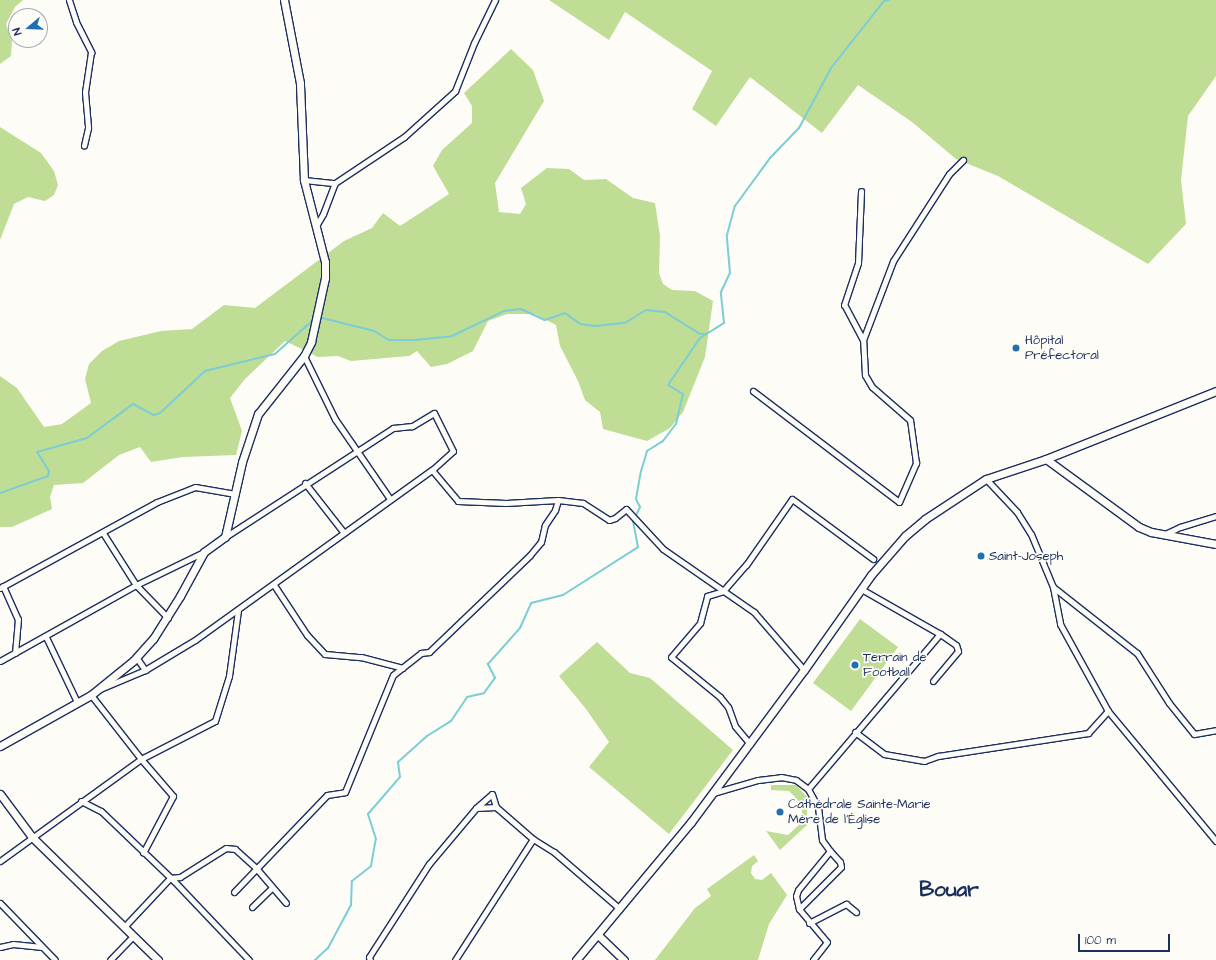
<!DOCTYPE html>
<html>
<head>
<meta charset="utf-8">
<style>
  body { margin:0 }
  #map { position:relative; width:1216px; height:960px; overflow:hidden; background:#fdfcf7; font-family:"Architects Daughter",sans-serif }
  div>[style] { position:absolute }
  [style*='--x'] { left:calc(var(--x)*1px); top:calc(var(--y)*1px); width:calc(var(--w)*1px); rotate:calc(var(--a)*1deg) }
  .green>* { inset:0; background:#bfdd95 }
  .stream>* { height:2px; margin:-1px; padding:0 1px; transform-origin:1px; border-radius:1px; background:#7ccdd4 }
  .roads { filter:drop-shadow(1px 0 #1b2f5e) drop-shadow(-1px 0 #1b2f5e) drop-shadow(0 1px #1b2f5e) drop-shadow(0 -1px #1b2f5e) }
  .street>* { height:5px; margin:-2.5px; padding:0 2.5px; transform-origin:2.5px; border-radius:2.5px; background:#fdfcf7 }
  .secondary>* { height:7px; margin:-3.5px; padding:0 3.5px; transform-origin:3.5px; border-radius:3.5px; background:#fdfcf7 }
  .dots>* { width:11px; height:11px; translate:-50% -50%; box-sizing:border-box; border:2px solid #fdfcf7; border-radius:50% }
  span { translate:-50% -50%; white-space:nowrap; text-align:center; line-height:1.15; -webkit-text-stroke:3.5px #fdfcf7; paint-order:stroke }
  .poi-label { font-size:13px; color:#1b2f5e }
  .left { translate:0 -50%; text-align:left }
  .town-label { font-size:21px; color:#1b2f5e; font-weight:700 }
  .north { position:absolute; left:8px; top:8px; width:40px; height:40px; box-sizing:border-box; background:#fdfcf7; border:1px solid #a3aaba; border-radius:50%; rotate:251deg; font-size:11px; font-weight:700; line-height:16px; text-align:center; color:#1b2f5e }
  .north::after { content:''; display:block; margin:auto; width:14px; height:18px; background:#1f6fb2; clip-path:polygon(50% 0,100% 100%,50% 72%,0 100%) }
  .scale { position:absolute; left:1078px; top:934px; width:92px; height:18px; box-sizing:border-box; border:2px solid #1b2f5e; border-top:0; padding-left:5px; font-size:12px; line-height:14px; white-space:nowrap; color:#1b2f5e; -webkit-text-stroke:3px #fdfcf7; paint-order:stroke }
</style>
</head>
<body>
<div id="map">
  <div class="green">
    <i style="clip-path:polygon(0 0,23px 0,15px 7px,6px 24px,12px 41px,11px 56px,0 64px)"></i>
    <i style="clip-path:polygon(549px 0,1216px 0,1216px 76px,1188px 116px,1181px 180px,1186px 224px,1148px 264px,998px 176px,956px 159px,912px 122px,858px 85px,822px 133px,750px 77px,716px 126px,692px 109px,712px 71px,625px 12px,609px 40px)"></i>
    <i style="clip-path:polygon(511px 49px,533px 70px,544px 101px,495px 183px,499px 212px,520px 214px,526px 204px,521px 188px,547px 168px,569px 169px,584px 180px,606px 179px,633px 198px,655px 203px,660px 236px,659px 273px,663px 284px,672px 290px,695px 291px,713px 301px,705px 357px,683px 412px,670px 428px,647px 441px,603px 429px,600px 412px,585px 400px,578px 381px,560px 346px,556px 325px,535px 314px,507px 314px,488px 321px,473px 351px,447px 364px,431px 367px,417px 351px,409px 356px,351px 361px,338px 356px,318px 357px,285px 341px,245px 379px,230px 398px,242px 431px,236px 455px,183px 457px,151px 462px,140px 447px,119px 455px,83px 483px,54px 485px,50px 497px,52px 509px,12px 527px,0 527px,0 376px,17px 388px,44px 427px,62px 424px,91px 403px,85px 379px,89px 364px,102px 351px,119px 341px,161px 331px,192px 329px,224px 305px,255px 308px,344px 241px,372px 228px,383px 213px,400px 226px,449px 194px,433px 166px,442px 150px,472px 123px,472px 106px,464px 93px)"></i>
    <i style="clip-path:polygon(0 127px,41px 153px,54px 171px,58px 185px,54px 195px,45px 201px,28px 197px,14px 204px,0 240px)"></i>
    <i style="clip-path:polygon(860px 619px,898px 647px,851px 711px,813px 683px)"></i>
    <i style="clip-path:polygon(597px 642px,630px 673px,650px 678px,733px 750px,669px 834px,589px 767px,609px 742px,586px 709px,559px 676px)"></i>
    <i style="clip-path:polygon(771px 785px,796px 785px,807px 797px,807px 825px,780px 850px,766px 831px,788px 835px,802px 822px,802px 804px,789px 791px,771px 790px)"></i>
    <i style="clip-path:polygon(754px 855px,758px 861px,752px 866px,751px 873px,755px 879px,762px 880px,771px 873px,787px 895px,769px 924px,758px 960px,655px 960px,695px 908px,711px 896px,707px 889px)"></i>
  </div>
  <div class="stream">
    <i style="--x:318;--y:317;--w:58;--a:14"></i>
    <i style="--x:374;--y:331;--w:17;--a:31"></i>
    <i style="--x:389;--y:340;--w:26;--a:0"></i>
    <i style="--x:415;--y:340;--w:37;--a:-6"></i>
    <i style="--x:452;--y:336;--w:58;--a:-25.7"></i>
    <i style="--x:504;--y:311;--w:17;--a:-7"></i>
    <i style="--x:521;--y:309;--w:26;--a:25"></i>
    <i style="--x:545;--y:320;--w:21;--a:-19"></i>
    <i style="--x:565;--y:313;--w:19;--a:36"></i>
    <i style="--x:580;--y:324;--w:15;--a:8"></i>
    <i style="--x:595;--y:326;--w:30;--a:-6"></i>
    <i style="--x:625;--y:323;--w:25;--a:-32"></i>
    <i style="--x:646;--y:310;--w:19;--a:6"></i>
    <i style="--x:665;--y:312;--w:41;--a:32.2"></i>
    <i style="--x:700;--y:334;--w:6;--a:0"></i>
    <i style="--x:0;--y:493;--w:51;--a:-19.5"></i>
    <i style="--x:48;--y:476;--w:5;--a:-79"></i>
    <i style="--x:49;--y:471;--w:22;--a:-122"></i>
    <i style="--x:37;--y:452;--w:52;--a:-15.6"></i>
    <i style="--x:87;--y:438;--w:57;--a:-36.5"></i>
    <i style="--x:133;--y:404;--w:24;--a:28"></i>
    <i style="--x:154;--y:415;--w:6;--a:-18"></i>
    <i style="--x:160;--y:413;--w:62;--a:-43"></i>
    <i style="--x:205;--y:371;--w:72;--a:-13.7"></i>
    <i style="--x:275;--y:354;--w:51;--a:-41.8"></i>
    <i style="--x:315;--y:960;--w:18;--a:-43"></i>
    <i style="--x:328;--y:948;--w:49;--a:-61.9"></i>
    <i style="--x:351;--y:905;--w:24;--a:-88"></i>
    <i style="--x:352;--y:881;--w:24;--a:-38"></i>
    <i style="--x:371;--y:866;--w:27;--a:-80"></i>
    <i style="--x:376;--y:839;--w:26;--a:-108"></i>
    <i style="--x:368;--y:814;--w:49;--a:-49.1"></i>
    <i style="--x:400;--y:777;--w:15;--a:-98"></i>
    <i style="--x:398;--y:762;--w:39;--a:-42"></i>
    <i style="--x:427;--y:736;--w:28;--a:-32"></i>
    <i style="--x:451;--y:721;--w:29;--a:-56"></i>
    <i style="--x:467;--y:697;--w:17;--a:-13"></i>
    <i style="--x:484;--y:693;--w:19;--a:-54"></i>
    <i style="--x:495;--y:678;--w:16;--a:-117"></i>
    <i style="--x:488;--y:664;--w:48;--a:-48.4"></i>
    <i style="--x:520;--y:628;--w:27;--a:-66"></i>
    <i style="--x:531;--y:603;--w:33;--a:-14"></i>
    <i style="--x:563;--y:595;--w:89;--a:-32.6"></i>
    <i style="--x:638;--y:547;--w:25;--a:-101"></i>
    <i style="--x:633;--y:522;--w:17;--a:-65"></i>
    <i style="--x:640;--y:507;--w:9;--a:-117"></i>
    <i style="--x:636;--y:499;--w:28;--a:-80"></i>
    <i style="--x:641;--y:471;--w:21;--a:-73"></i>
    <i style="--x:647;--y:451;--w:19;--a:-32"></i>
    <i style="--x:663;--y:441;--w:21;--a:-53"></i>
    <i style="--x:676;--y:424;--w:31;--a:-77"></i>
    <i style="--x:683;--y:394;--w:17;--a:-149"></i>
    <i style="--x:668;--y:385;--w:57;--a:-55.8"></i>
    <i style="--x:700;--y:338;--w:28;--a:-32"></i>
    <i style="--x:724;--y:323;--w:31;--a:-96"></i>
    <i style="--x:721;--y:292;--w:21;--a:-65"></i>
    <i style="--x:730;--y:273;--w:38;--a:-95"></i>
    <i style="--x:727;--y:235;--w:30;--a:-75"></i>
    <i style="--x:735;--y:206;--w:59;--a:-53.9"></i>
    <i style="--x:770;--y:158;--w:42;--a:-46"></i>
    <i style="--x:799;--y:128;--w:68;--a:-61.9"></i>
    <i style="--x:831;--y:68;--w:85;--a:-51.7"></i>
    <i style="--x:884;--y:1;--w:5;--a:-11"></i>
  </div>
  <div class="roads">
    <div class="street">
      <i style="--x:69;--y:0;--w:23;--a:72"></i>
      <i style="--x:76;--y:22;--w:34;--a:63"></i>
      <i style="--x:91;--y:52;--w:40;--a:98.5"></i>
      <i style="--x:85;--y:92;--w:36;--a:85"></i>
      <i style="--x:88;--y:128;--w:18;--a:103"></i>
      <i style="--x:304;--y:180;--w:31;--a:6"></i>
      <i style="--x:335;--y:183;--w:83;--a:-33.7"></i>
      <i style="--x:404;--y:137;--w:69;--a:-42"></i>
      <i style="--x:455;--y:91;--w:52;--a:-68.4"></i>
      <i style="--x:474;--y:43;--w:48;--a:-64"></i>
      <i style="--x:316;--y:226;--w:14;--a:-60"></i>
      <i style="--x:323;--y:214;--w:33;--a:-69"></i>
      <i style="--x:863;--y:340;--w:85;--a:-69.2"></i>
      <i style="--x:893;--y:261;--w:103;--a:-57.2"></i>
      <i style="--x:949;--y:174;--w:20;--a:-45"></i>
      <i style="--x:304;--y:356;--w:70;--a:63.8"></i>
      <i style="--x:335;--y:419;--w:97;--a:55.5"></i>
      <i style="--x:753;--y:391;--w:183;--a:37.2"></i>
      <i style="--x:899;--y:502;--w:43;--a:-66.4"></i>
      <i style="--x:916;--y:463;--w:43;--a:-97.9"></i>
      <i style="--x:910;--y:420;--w:50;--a:-139"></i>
      <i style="--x:872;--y:387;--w:14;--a:-120"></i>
      <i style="--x:865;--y:375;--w:35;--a:-93"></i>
      <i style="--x:863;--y:340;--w:40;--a:-118"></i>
      <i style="--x:844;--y:305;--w:44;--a:-71.6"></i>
      <i style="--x:858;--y:263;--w:72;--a:-87.6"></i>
      <i style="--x:432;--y:470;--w:40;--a:50"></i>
      <i style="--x:458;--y:501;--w:48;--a:2.4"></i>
      <i style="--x:506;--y:503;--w:52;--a:-3.3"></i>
      <i style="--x:558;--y:500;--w:25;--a:7"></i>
      <i style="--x:583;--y:503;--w:31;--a:33"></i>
      <i style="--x:609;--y:520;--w:6;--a:-18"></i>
      <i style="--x:615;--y:518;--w:14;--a:-39"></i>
      <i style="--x:626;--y:509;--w:54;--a:47.2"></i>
      <i style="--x:663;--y:549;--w:111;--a:34.7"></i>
      <i style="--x:754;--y:612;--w:77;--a:49.2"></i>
      <i style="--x:986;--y:479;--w:45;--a:46.8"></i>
      <i style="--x:1017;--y:512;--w:26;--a:58"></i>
      <i style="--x:1031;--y:534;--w:57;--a:67.5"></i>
      <i style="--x:1053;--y:587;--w:38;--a:79"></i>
      <i style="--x:1060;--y:624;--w:99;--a:61.1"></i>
      <i style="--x:1108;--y:711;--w:169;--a:50.3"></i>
      <i style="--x:305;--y:483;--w:63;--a:52"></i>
      <i style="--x:103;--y:533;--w:62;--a:57.6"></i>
      <i style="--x:136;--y:585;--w:46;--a:45.9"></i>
      <i style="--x:1165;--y:534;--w:17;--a:-25"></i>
      <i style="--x:1180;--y:527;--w:38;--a:-17"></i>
      <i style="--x:274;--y:585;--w:60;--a:56.6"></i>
      <i style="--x:307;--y:635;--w:26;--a:47"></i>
      <i style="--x:325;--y:654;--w:36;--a:5"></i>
      <i style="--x:361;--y:657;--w:43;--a:14.7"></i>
      <i style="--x:3;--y:586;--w:36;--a:66"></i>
      <i style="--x:18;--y:619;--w:34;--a:95"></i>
      <i style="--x:1053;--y:587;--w:107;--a:38.2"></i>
      <i style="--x:1137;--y:653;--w:59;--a:57.4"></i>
      <i style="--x:1169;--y:703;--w:40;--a:51"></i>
      <i style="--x:1194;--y:734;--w:22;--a:-10"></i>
      <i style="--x:0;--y:588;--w:179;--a:-28.7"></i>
      <i style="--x:157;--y:502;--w:41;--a:-21.5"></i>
      <i style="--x:195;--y:487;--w:41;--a:9.9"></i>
      <i style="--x:46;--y:637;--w:72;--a:64.5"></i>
      <i style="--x:136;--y:657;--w:16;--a:55"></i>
      <i style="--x:0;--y:661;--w:156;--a:-29.2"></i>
      <i style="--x:136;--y:585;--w:76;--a:-25.9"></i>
      <i style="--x:933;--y:681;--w:39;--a:-50"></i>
      <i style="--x:958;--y:651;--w:6;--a:-108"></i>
      <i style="--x:956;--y:645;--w:19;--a:-145"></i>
      <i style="--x:100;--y:689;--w:49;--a:-22.9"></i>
      <i style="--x:145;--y:670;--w:58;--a:-31"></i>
      <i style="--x:195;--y:640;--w:292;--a:-35.7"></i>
      <i style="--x:432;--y:470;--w:28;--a:-42"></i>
      <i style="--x:453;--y:451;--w:42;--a:-116.6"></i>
      <i style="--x:434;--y:413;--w:26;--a:149"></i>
      <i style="--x:412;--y:426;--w:19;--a:174"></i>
      <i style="--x:393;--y:428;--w:200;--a:147"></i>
      <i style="--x:91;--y:695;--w:81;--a:52"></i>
      <i style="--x:141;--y:759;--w:49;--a:49.1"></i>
      <i style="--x:173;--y:796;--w:64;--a:117.8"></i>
      <i style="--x:855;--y:732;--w:36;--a:37"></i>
      <i style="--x:884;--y:754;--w:41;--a:9.9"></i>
      <i style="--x:924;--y:761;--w:15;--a:-20"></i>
      <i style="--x:938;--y:756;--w:152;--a:-8.7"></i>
      <i style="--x:1088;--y:733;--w:30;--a:-48"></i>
      <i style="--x:750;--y:744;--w:23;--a:-130"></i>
      <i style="--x:735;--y:726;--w:20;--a:-110"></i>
      <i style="--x:728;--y:707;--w:13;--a:-129"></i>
      <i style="--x:720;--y:697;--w:63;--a:-140.8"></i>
      <i style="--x:671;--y:657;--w:45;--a:-49.5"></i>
      <i style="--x:700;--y:623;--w:28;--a:-75"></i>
      <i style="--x:707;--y:596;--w:17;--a:-17"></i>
      <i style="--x:723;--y:591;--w:35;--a:-49"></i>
      <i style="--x:746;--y:565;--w:80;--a:-55.1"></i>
      <i style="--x:792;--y:499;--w:101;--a:36.5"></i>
      <i style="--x:808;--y:789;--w:204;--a:-49.6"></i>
      <i style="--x:940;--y:634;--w:91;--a:-150.3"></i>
      <i style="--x:713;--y:793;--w:47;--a:-16.1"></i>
      <i style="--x:758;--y:780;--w:23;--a:-7"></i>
      <i style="--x:781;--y:777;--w:15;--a:11"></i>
      <i style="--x:796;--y:780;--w:15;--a:37"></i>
      <i style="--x:808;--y:789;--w:21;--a:61"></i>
      <i style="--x:818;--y:807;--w:33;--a:83"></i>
      <i style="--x:822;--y:840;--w:14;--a:54"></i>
      <i style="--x:830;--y:851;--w:50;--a:129.4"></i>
      <i style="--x:798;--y:890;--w:6;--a:108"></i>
      <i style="--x:796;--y:896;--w:13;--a:77"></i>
      <i style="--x:799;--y:909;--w:43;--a:49.7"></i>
      <i style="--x:827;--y:942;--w:23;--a:128"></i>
      <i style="--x:81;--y:801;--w:22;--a:27"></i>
      <i style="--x:101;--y:811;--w:101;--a:43.8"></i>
      <i style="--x:174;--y:881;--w:109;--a:46.5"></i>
      <i style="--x:476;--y:808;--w:21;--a:-41"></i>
      <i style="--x:492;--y:794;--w:14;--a:73"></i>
      <i style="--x:0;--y:861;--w:174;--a:-35.9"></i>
      <i style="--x:141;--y:759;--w:83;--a:-27.2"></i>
      <i style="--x:215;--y:721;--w:47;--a:-72.7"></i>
      <i style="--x:229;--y:676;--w:67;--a:-82.2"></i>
      <i style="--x:234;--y:892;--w:134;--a:-46.2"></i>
      <i style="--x:327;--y:795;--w:18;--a:-9"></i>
      <i style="--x:345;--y:792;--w:126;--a:-67.7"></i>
      <i style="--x:393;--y:675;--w:36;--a:-38"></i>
      <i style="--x:421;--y:653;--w:8;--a:-7"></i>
      <i style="--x:429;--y:652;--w:140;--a:-43.8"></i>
      <i style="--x:530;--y:555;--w:17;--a:-50"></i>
      <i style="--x:541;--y:542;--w:17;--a:-77"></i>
      <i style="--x:545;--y:525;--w:18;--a:-56"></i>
      <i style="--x:555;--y:510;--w:10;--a:-73"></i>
      <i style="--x:0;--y:903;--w:79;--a:46"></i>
      <i style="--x:252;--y:907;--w:28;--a:-44"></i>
      <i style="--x:799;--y:909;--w:59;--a:-45"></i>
      <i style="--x:841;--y:867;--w:5;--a:-101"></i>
      <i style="--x:840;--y:862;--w:15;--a:-132"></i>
      <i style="--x:809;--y:923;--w:42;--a:-27.2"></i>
      <i style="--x:846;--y:904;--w:13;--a:39"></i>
      <i style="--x:124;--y:927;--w:67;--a:-46.8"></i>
      <i style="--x:170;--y:878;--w:10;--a:-6"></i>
      <i style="--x:180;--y:877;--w:54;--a:-32.2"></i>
      <i style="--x:226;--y:848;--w:9;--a:6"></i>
      <i style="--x:235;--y:849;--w:28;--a:42"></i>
      <i style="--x:256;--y:868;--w:46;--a:49.4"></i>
      <i style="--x:0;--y:947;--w:13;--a:-13"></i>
      <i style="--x:13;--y:944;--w:29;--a:6"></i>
      <i style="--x:110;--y:960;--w:33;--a:-46"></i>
      <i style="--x:370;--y:960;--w:3;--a:-108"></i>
      <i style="--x:369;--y:957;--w:111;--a:-57.2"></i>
      <i style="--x:429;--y:864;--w:73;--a:-50"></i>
      <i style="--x:476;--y:808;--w:20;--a:-3"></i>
      <i style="--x:496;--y:807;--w:49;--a:40.9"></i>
      <i style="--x:455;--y:960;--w:144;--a:-57.2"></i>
      <i style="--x:533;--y:839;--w:25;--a:32"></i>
      <i style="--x:554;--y:852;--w:87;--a:40.8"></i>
    </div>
    <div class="secondary">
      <i style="--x:1046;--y:459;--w:115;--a:36.2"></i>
      <i style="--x:1139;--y:527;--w:13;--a:23"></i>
      <i style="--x:1151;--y:532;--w:66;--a:10.5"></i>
      <i style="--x:0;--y:746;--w:104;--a:-29.3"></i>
      <i style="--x:91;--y:695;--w:54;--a:-39"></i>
      <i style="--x:133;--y:661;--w:30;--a:-48"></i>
      <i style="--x:153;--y:639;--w:51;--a:-57.9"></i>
      <i style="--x:180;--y:596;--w:50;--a:-61.4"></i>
      <i style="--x:204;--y:552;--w:26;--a:-36"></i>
      <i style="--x:225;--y:537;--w:77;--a:-77.2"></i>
      <i style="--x:242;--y:462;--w:51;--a:-71.6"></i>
      <i style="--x:258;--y:414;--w:74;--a:-51.6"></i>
      <i style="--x:304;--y:356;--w:16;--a:-63"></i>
      <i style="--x:311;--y:342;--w:66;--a:-77.7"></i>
      <i style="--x:325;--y:278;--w:16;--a:-90"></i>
      <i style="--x:325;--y:262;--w:85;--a:-104.4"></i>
      <i style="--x:304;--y:180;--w:97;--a:-92.4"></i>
      <i style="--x:300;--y:83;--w:85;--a:-100.9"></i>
      <i style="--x:0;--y:794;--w:54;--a:53.3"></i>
      <i style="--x:32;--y:837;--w:176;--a:44.3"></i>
      <i style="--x:598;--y:935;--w:36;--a:44"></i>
      <i style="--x:576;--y:960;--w:180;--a:-50.2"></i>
      <i style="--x:691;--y:822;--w:189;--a:-53.4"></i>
      <i style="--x:804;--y:670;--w:116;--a:-54.8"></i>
      <i style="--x:871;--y:575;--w:52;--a:-48.9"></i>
      <i style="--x:905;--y:536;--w:26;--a:-40"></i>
      <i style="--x:925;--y:519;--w:73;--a:-33.3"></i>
      <i style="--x:986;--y:479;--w:63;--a:-18.4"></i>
      <i style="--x:1046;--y:459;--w:183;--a:-21.8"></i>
    </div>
  </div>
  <div class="dots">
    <i style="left:1016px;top:348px;background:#1f6fb2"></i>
    <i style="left:981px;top:556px;background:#1f6fb2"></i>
    <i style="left:855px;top:665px;background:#1f6fb2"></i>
    <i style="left:780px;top:812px;background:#1f6fb2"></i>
  </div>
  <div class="poi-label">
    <span class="left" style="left:1025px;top:348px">Hôpital<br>Préfectoral</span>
    <span class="left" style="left:989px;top:556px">Saint-Joseph</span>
    <span class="left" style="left:863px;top:665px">Terrain de<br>Football</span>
    <span class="left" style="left:788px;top:812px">Cathédrale Sainte-Marie<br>Mère de l'Église</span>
  </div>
  <div class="town-label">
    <span style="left:949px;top:890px">Bouar</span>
  </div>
  <div class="north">N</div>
  <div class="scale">100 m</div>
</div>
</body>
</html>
